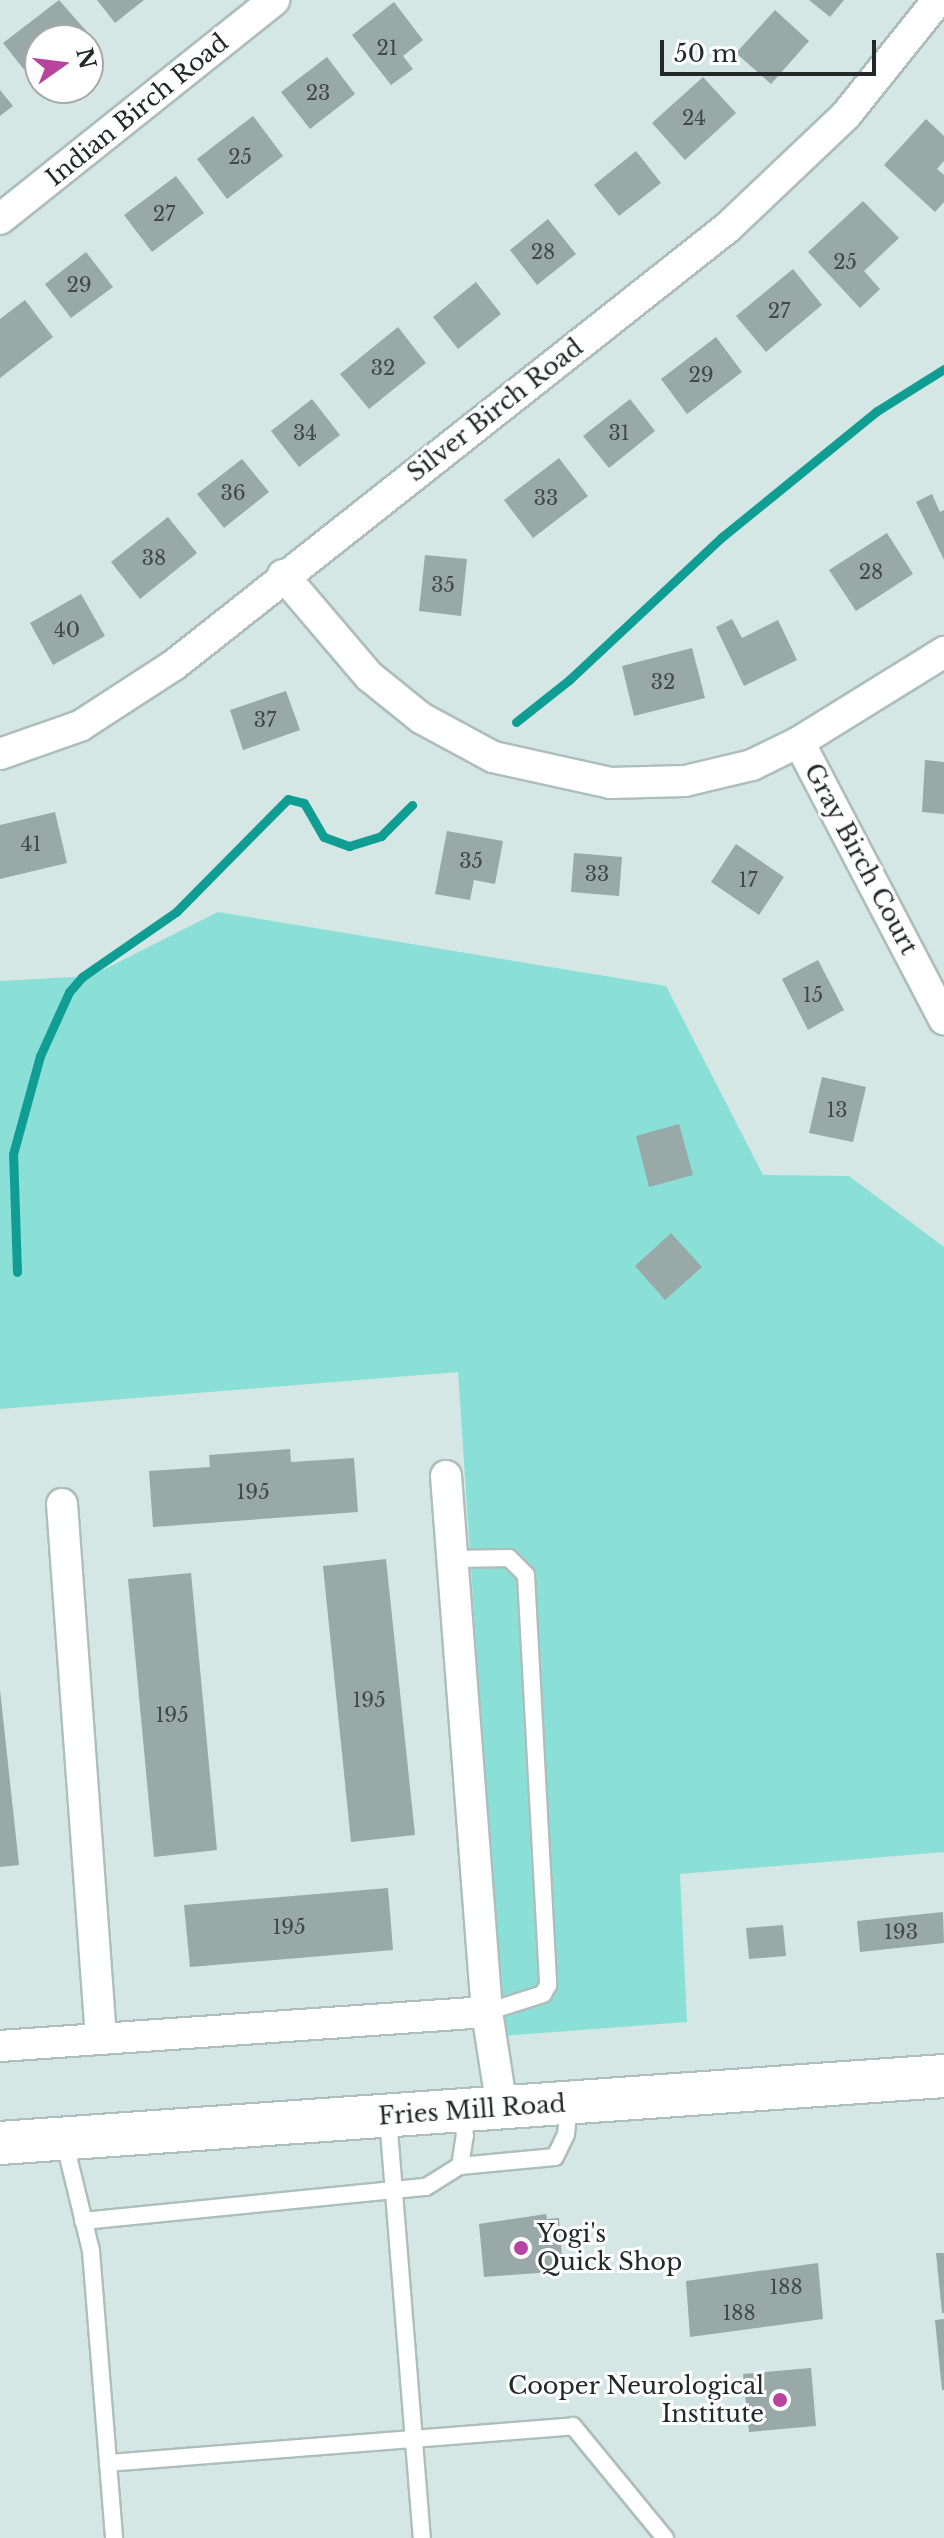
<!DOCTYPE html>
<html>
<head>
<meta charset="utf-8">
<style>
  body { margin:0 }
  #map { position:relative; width:944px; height:2538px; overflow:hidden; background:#d4e7e4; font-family:"Libre Baskerville",serif }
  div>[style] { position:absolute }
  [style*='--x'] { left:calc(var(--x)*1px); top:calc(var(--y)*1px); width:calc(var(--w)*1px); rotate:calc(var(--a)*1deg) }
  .green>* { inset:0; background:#8ae0d7 }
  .stream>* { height:9px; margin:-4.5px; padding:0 4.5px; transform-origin:4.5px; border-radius:4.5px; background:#109d93 }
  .building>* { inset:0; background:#98a9a7 }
  .roads { filter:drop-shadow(2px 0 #adbebc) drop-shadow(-2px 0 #adbebc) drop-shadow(0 2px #adbebc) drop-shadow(0 -2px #adbebc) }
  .lane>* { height:16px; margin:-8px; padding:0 8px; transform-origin:8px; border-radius:8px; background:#fff }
  .street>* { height:30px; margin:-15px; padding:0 15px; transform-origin:15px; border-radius:15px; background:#fff }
  .secondary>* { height:42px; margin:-21px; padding:0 21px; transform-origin:21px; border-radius:21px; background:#fff }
  .dots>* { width:22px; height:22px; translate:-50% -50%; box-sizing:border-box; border:4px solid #fff; border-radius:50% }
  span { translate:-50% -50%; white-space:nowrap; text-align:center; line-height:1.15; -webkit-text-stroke:6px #fff; paint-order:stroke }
  .number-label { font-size:20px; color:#404948 }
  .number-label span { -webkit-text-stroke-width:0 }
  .street-label { font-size:24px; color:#222928 }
  .poi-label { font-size:24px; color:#222928 }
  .left { translate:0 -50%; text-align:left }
  .right { translate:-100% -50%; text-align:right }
  .north { position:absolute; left:24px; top:24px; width:80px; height:80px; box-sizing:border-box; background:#fff; border:2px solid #a7a9a9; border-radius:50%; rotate:76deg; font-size:22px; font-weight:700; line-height:32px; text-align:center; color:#222928 }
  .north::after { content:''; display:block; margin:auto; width:28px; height:36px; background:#b745a0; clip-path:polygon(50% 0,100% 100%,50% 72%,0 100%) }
  .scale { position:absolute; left:660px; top:40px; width:216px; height:36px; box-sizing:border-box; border:4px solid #222928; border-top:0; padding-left:10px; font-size:24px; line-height:28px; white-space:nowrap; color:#222928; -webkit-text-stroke:6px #fff; paint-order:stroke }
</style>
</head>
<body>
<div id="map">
  <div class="green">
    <i style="clip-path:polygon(218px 912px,666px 986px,763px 1175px,849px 1176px,944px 1247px,944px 1852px,680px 1874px,687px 2022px,502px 2036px,458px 1372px,0 1409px,0 981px,91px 976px)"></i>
  </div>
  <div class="stream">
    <i style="--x:516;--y:722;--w:68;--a:-38.4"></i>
    <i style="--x:569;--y:680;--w:209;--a:-43.1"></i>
    <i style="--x:722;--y:537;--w:200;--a:-39.1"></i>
    <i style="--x:877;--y:411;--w:79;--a:-32.1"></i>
    <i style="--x:17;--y:1272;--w:118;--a:-91.9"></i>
    <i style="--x:13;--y:1154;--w:102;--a:-74.6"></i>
    <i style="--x:40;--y:1056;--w:70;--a:-65.6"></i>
    <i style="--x:69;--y:992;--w:20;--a:-49"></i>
    <i style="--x:82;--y:977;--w:114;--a:-34.7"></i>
    <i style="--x:176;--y:912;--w:159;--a:-45.3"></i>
    <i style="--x:288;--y:799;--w:16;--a:14"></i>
    <i style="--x:304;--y:803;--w:39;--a:60"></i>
    <i style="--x:324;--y:837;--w:27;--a:20"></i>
    <i style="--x:349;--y:846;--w:34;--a:-17"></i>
    <i style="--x:381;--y:836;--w:44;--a:-45"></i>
  </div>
  <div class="building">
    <i style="clip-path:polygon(59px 0,95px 41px,88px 47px,88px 40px,40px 40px,37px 86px,3px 43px)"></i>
    <i style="clip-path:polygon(97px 0,144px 0,115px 23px)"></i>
    <i style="clip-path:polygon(809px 0,844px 0,830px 17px)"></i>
    <i style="clip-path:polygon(394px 2px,423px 40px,403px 56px,413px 69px,391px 85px,352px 35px)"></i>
    <i style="clip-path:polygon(775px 10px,809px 41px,771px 84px,736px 53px)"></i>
    <i style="clip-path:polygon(327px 57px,355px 94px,310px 129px,281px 92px)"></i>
    <i style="clip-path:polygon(703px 77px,736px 113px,685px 160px,652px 123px)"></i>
    <i style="clip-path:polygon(0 90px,13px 106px,0 116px)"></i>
    <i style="clip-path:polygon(253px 116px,283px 156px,227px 199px,197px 159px)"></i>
    <i style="clip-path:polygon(926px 119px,944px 136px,944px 161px,937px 169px,944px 175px,944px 202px,935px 212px,884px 165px)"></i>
    <i style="clip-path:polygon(636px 151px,661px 183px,619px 216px,594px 185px)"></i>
    <i style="clip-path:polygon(176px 176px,204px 213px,152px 252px,124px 215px)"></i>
    <i style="clip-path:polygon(863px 201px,899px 238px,864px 271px,880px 289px,860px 308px,808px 252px)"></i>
    <i style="clip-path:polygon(548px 219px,576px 254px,537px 285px,510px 250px)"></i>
    <i style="clip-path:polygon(86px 252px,113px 287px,71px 318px,45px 284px)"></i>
    <i style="clip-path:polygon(793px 269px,822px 305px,766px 352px,736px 316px)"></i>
    <i style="clip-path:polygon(476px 282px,501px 314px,458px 349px,433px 317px)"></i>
    <i style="clip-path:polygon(25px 300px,53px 337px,0 378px,0 319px)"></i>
    <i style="clip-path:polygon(398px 327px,426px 363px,369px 409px,340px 374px)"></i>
    <i style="clip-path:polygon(716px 337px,742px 372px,687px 414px,661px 379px)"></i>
    <i style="clip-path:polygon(312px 399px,340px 435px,299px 467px,271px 431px)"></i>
    <i style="clip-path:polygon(630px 399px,655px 431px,609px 468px,583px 436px)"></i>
    <i style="clip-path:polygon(559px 458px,588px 496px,533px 538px,504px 500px)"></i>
    <i style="clip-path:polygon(242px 459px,269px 492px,224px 528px,197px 494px)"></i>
    <i style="clip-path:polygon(932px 494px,940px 512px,944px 510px,944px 560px,916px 502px)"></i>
    <i style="clip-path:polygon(168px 517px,197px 553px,140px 599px,111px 562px)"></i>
    <i style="clip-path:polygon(887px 533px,913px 574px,856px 611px,829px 570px)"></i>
    <i style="clip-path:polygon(425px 555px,467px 559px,461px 616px,419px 611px)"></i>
    <i style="clip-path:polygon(81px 594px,105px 636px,53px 665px,30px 623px)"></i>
    <i style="clip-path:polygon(732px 619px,742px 638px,778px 620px,797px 660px,744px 686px,716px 627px)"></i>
    <i style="clip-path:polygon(692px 648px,705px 698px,634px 716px,622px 666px)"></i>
    <i style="clip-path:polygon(286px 691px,300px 730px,243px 750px,230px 710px)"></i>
    <i style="clip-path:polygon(925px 760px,944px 762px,944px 814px,922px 812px)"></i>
    <i style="clip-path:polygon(55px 812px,67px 863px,0 879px,0 825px)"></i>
    <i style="clip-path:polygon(447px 831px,503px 841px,495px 884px,474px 880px,470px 900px,435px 894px)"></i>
    <i style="clip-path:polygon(736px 844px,784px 877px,759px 915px,711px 882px)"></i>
    <i style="clip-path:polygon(574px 853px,622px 857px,619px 896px,571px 892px)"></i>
    <i style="clip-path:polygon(818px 960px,844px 1010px,808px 1030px,782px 979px)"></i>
    <i style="clip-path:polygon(822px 1077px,866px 1087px,853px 1142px,809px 1133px)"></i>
    <i style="clip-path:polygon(679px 1124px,693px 1175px,649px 1187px,636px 1136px)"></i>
    <i style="clip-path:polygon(671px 1233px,702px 1267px,665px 1300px,635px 1266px)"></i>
    <i style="clip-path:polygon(290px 1449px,291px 1462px,354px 1458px,358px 1512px,153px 1527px,149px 1471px,210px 1467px,209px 1455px)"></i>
    <i style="clip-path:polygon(386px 1559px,415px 1835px,351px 1842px,323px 1566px)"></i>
    <i style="clip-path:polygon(191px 1573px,217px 1850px,154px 1857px,128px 1579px)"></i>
    <i style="clip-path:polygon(0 1690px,19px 1865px,0 1867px)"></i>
    <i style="clip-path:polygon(388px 1888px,393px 1950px,190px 1967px,184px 1905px)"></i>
    <i style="clip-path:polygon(943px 1912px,944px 1943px,860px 1952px,857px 1921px)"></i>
    <i style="clip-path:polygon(783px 1925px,786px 1956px,749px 1959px,746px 1928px)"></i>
    <i style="clip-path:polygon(546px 2214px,547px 2219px,559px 2218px,563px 2271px,484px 2277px,479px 2224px)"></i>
    <i style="clip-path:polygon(936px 2253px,944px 2253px,944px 2313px,942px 2313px)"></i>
    <i style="clip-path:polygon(818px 2263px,823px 2319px,690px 2337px,686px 2281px)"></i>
    <i style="clip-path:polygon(944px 2319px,944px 2390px,942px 2390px,935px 2320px)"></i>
    <i style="clip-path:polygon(811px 2368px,816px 2426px,749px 2432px,743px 2374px)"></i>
  </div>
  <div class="roads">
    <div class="lane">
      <i style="--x:452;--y:1559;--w:57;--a:-1"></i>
      <i style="--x:509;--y:1558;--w:24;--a:45"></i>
      <i style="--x:526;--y:1575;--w:411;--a:86.9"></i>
      <i style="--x:548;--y:1985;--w:10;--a:119"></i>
      <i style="--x:543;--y:1994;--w:59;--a:162.2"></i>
      <i style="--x:388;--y:2118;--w:421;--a:85.4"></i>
      <i style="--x:64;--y:2140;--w:114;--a:76.3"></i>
      <i style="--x:91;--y:2251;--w:288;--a:85.4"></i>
      <i style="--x:460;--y:2166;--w:95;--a:-5.4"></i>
      <i style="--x:555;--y:2157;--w:25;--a:-64"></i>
      <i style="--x:566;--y:2134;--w:29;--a:-84"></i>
      <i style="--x:83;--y:2221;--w:345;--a:-5.7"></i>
      <i style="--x:426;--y:2187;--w:40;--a:-32"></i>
      <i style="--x:460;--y:2166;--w:30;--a:-81"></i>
      <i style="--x:465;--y:2136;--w:25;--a:-97"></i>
      <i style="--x:108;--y:2463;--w:466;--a:-4.5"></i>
      <i style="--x:573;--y:2426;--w:145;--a:50.6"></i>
    </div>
    <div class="street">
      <i style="--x:0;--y:219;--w:351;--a:-38.6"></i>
      <i style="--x:283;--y:575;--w:133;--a:49.6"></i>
      <i style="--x:369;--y:676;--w:67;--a:38.9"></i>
      <i style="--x:421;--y:718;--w:82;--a:28.4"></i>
      <i style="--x:493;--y:757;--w:120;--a:12.5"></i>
      <i style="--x:610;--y:783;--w:75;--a:-1.5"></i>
      <i style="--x:685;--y:781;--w:69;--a:-13.4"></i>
      <i style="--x:752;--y:765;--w:52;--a:-26.1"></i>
      <i style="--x:799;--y:742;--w:171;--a:-31.8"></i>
      <i style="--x:799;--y:742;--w:313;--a:62.4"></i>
      <i style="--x:0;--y:754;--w:85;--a:-19.3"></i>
      <i style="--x:80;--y:726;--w:112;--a:-33"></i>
      <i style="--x:174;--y:665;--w:705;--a:-38.32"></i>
      <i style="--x:727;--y:228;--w:164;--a:-43.5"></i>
      <i style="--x:846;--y:115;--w:147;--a:-51.3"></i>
      <i style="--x:446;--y:1476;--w:538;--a:85.63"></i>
      <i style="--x:487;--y:2012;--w:97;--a:81.1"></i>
      <i style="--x:62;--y:1504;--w:535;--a:85.82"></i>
      <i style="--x:0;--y:2046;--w:488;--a:-4"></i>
    </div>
    <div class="secondary">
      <i style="--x:0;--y:2143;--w:946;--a:-4.06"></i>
    </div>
  </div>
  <div class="dots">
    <i style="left:521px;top:2248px;background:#b745a0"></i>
    <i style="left:780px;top:2400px;background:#b745a0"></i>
  </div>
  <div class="number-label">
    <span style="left:387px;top:48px">21</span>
    <span style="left:318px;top:93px">23</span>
    <span style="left:694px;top:118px">24</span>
    <span style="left:240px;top:157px">25</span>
    <span style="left:164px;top:214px">27</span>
    <span style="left:543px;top:252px">28</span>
    <span style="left:845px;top:262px">25</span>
    <span style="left:79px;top:285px">29</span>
    <span style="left:779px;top:311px">27</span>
    <span style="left:383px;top:368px">32</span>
    <span style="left:701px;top:375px">29</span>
    <span style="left:305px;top:433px">34</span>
    <span style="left:619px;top:433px">31</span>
    <span style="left:233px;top:493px">36</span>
    <span style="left:546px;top:498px">33</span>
    <span style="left:154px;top:558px">38</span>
    <span style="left:871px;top:572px">28</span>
    <span style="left:443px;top:585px">35</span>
    <span style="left:67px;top:630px">40</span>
    <span style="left:663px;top:682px">32</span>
    <span style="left:265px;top:720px">37</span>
    <span style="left:31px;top:844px">41</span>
    <span style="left:471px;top:861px">35</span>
    <span style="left:597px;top:874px">33</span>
    <span style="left:748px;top:880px">17</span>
    <span style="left:813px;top:995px">15</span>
    <span style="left:837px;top:1110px">13</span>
    <span style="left:253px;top:1492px">195</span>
    <span style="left:369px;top:1700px">195</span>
    <span style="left:172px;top:1715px">195</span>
    <span style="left:289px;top:1927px">195</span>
    <span style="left:901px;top:1932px">193</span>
    <span style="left:786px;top:2287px">188</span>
    <span style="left:739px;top:2313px">188</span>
  </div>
  <div class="street-label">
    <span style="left:137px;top:110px;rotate:-39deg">Indian Birch Road</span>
    <span style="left:495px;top:410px;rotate:-38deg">Silver Birch Road</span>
    <span style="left:861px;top:859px;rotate:62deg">Gray Birch Court</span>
    <span style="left:472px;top:2110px;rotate:-4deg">Fries Mill Road</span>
  </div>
  <div class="poi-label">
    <span class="left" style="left:537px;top:2248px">Yogi's<br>Quick Shop</span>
    <span class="right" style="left:764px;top:2400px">Cooper Neurological<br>Institute</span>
  </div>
  <div class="north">N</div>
  <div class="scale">50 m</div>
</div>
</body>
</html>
